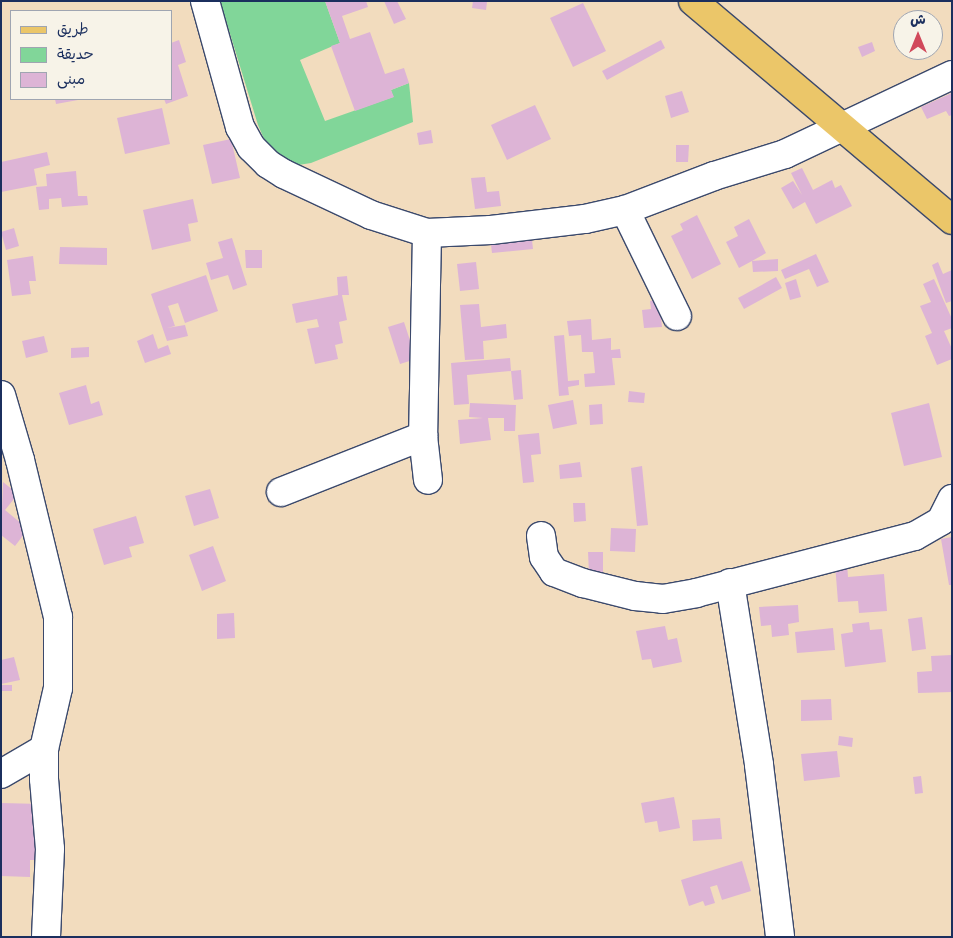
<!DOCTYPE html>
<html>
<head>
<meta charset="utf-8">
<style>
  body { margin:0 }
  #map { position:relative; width:953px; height:938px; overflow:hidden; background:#f2dcbe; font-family:Dekko,"Playpen Sans Arabic",sans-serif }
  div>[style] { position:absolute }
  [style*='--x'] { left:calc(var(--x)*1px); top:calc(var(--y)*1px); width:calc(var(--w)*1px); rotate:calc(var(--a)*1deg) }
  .green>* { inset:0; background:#81d699 }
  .building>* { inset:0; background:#ddb4d6 }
  .roads { filter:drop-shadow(1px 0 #3b496c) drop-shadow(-1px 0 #3b496c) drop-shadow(0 1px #3b496c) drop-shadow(0 -1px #3b496c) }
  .minor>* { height:28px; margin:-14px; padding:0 14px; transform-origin:14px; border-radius:14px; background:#fff }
  .major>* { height:28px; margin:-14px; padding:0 14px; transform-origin:14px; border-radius:14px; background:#ebc669 }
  span { translate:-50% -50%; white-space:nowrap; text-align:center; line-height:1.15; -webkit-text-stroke:4px #f7f3e8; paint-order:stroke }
  .frame { position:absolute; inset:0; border:2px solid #1b2f5e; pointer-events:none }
  .legend { position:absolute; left:10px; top:10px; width:162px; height:90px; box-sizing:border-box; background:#f7f3e8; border:1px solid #9fa5b1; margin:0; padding:6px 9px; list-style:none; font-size:15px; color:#1b2f5e }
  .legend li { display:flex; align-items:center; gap:10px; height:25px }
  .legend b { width:25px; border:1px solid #9fa5b1 }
  .north { position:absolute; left:893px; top:10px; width:50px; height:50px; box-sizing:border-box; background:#f7f3e8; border:1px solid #9fa5b1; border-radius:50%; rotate:0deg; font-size:14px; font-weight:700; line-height:20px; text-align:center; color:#1b2f5e }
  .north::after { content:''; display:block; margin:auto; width:18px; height:22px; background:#d1495b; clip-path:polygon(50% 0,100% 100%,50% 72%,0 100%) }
</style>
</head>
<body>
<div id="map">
  <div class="green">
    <i style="clip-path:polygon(220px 1px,325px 1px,340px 43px,300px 60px,325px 121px,393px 97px,391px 90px,409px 83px,413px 122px,311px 163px,292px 166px,268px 148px,258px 125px)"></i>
  </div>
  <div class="building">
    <i style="clip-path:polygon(325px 1px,366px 1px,368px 7px,342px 16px,350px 39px,370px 32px,385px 74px,404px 68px,409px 83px,391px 90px,394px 97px,355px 111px,331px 46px,340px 43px)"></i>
    <i style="clip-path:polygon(384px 1px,397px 1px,406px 19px,394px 24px)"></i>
    <i style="clip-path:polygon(473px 1px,487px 2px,486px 10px,472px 8px)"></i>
    <i style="clip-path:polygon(583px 3px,606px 51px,573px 67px,550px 18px)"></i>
    <i style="clip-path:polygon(179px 40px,186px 62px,178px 65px,188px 96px,166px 104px,164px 99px,171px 99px,171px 43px)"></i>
    <i style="clip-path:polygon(661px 40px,665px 48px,607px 80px,602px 71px)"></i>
    <i style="clip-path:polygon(872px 42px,875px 51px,862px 57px,858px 47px)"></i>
    <i style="clip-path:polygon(682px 91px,689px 112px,671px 118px,665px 96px)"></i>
    <i style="clip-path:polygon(952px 93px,952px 115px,949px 116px,946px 111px,927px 119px,921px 107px)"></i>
    <i style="clip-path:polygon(55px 99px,78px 99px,78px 100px,56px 104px)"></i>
    <i style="clip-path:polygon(535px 105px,551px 139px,507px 160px,491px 125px)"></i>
    <i style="clip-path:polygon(162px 108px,170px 144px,125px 154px,117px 118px)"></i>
    <i style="clip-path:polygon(431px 130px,433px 143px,419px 145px,417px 133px)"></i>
    <i style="clip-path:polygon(231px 139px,240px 178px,212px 184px,203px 145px)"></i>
    <i style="clip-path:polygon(676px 145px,689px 145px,688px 162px,676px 162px)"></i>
    <i style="clip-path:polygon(47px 152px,50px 165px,34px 169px,37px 185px,1px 192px,1px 162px)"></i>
    <i style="clip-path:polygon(802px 168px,813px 190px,832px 180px,835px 188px,841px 185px,852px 206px,816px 224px,805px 202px,793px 209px,781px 188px,793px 181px,802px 195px,791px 173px)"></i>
    <i style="clip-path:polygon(76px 171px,78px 196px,87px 196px,88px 205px,62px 207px,61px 198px,49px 199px,49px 209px,39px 210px,36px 187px,47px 186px,46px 174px)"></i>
    <i style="clip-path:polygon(485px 177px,487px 192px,499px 191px,501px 206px,475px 209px,471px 178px)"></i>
    <i style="clip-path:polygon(193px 199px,198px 222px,188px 224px,191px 241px,152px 250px,143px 210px)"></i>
    <i style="clip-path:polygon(697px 215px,721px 264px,692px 279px,671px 236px,683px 230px,680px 224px)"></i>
    <i style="clip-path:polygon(749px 219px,766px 253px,752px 261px,778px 259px,778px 271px,753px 272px,752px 261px,739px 268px,726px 242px,738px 236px,734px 227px)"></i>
    <i style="clip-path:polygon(14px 228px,19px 246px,6px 250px,1px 232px)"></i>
    <i style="clip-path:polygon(531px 231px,533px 249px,492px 253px,490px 236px)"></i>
    <i style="clip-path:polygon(232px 238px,247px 285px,233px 290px,228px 275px,211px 280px,206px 263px,223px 258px,218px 242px)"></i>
    <i style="clip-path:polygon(60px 247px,107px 248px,107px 265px,59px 264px)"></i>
    <i style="clip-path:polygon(245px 250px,262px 250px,262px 268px,246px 268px)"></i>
    <i style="clip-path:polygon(816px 254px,829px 282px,817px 287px,809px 269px,785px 279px,781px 270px)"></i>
    <i style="clip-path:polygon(33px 256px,36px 281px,29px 281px,31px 294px,12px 296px,7px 260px)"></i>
    <i style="clip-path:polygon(476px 262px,479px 289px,460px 291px,457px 264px)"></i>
    <i style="clip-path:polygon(938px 262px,943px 274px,952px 270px,952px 301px,946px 303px,932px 265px)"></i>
    <i style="clip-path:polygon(206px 275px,218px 311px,185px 323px,178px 303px,168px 306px,175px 326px,167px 328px,185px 325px,188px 336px,167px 341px,151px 294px)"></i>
    <i style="clip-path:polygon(347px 276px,349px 295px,342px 295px,347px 320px,339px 322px,343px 343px,335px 345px,338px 359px,315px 364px,307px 329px,319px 327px,317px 319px,296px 323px,292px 304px,338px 295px,337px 277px)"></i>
    <i style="clip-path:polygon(776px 277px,782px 288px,744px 309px,738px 298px)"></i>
    <i style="clip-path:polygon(796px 279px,801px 297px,790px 300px,785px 283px)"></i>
    <i style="clip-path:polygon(934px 279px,952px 319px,952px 328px,944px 331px,952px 349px,952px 359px,937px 365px,925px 336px,932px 333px,920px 306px,931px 302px,923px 284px)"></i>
    <i style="clip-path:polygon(659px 299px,662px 327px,644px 328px,642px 310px,651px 309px,650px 301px)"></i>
    <i style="clip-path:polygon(479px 304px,481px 327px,506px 324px,507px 338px,483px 341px,484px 359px,465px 360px,460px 305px)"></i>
    <i style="clip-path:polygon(591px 319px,592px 340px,611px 338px,611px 350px,620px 349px,621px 358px,612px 358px,615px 385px,585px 387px,584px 374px,595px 373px,593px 352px,582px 352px,581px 335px,569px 336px,567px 321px)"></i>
    <i style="clip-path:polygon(404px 322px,416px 359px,400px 364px,388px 327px)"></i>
    <i style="clip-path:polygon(153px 334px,158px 349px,168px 345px,171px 354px,145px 363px,137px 341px)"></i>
    <i style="clip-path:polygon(564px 335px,568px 381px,579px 380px,579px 385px,568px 387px,569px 395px,559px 396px,554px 336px)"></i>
    <i style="clip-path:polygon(44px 336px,48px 352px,26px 358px,22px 341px)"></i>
    <i style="clip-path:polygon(89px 347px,89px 357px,71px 358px,71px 348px)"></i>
    <i style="clip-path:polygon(510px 358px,511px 371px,467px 375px,469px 404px,454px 405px,451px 363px)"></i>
    <i style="clip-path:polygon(521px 370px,523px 399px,514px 400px,511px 371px)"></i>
    <i style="clip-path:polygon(86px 385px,91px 404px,99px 401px,103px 415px,69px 425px,59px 393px)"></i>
    <i style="clip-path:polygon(629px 391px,645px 393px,644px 403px,628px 402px)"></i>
    <i style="clip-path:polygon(573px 400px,577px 424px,553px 429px,548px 405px)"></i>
    <i style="clip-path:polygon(470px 403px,516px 405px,515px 431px,504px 431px,504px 418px,488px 418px,491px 440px,460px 444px,458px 420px,483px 418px,469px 417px)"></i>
    <i style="clip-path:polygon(929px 403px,942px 457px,904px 466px,891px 413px)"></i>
    <i style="clip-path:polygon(602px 404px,603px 424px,590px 425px,589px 405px)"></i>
    <i style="clip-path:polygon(539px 433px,541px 454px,531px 455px,534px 482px,523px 483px,518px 435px)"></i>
    <i style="clip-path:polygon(580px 462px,582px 477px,560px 479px,559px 465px)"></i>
    <i style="clip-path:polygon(642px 466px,648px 525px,637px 526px,631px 468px)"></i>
    <i style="clip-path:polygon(3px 482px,18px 494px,5px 510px,28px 529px,15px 546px,1px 535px)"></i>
    <i style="clip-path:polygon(210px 489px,219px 518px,194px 526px,185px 496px)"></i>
    <i style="clip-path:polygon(573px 503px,585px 503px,586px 521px,574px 522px)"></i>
    <i style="clip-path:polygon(136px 516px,144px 543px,129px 547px,132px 557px,104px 565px,93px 529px)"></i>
    <i style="clip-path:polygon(611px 528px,636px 529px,635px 552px,610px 551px)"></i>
    <i style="clip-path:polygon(952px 537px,952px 585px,949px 585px,941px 539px)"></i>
    <i style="clip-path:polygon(213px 546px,226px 581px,202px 591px,189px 555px)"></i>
    <i style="clip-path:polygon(588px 552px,603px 552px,603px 573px,589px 573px)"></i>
    <i style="clip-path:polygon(847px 563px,848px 577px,884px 574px,887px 611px,859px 613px,858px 601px,838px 602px,835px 564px)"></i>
    <i style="clip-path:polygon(798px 605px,799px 622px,788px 624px,789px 635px,772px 637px,771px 625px,761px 626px,759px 607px)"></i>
    <i style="clip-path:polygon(234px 613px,235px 638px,217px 639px,217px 614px)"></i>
    <i style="clip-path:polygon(922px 617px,926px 649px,912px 651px,908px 619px)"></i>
    <i style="clip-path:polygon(869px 622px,870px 630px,882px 629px,886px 662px,845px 667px,841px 634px,853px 632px,852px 624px)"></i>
    <i style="clip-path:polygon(665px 626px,668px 640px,677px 638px,682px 662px,653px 668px,651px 659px,642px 660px,636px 631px)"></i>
    <i style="clip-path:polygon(833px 628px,835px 650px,797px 653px,795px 632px)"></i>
    <i style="clip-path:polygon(952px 655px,952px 692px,918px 693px,917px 672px,932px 671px,931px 656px)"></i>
    <i style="clip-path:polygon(14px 657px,20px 680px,1px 684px,1px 660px)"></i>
    <i style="clip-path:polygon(1px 685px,12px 685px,12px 691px,1px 691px)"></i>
    <i style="clip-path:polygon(831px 699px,832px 720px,801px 721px,801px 700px)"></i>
    <i style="clip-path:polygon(839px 736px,853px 738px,852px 747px,838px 745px)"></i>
    <i style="clip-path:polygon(837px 751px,840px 777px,804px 781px,801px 754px)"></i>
    <i style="clip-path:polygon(921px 776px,923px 793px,915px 794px,913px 777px)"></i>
    <i style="clip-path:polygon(674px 797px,680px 828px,659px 832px,657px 821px,645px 823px,641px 803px)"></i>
    <i style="clip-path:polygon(1px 803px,41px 804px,39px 860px,30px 860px,30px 877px,1px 876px)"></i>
    <i style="clip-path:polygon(720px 818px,722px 839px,693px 841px,692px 820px)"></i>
    <i style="clip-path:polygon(742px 861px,751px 891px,722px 900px,717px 885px,710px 887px,715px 903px,705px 906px,703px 901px,689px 906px,681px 880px)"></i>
  </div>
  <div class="roads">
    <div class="minor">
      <i style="--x:205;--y:1;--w:131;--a:74.5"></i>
      <i style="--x:240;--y:127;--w:23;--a:61"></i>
      <i style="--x:251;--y:147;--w:24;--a:45"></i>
      <i style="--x:268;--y:164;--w:19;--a:32"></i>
      <i style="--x:284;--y:174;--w:96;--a:25.2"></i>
      <i style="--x:371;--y:215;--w:59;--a:17.8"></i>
      <i style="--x:427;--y:233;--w:64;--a:-2.7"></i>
      <i style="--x:491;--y:230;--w:95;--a:-6.7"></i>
      <i style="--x:585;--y:219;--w:41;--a:-12.7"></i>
      <i style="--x:625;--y:210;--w:95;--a:-20.9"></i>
      <i style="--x:714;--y:176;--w:74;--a:-17.2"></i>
      <i style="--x:785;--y:154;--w:185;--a:-25.3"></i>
      <i style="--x:625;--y:210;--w:118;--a:63.9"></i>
      <i style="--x:427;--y:233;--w:203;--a:91.1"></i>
      <i style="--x:423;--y:436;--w:44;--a:83.5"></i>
      <i style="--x:1;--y:395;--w:68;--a:73.7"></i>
      <i style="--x:20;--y:460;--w:162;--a:76.4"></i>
      <i style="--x:58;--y:617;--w:71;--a:90"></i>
      <i style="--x:58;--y:688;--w:63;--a:102.9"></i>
      <i style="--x:44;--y:749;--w:30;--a:90"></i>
      <i style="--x:44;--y:779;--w:70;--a:85.1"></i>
      <i style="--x:50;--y:849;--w:88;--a:92.6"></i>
      <i style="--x:281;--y:492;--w:153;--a:-21.5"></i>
      <i style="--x:541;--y:536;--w:21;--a:82"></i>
      <i style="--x:544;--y:557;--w:18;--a:56"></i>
      <i style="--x:554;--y:572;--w:31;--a:21"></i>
      <i style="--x:583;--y:583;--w:54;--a:14"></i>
      <i style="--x:635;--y:596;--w:28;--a:6"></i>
      <i style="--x:663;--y:599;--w:34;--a:-10"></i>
      <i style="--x:696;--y:593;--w:226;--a:-14.6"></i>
      <i style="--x:915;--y:536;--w:30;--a:-30"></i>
      <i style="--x:941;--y:521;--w:25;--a:-63"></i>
      <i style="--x:730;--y:583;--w:184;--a:80.9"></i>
      <i style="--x:759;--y:765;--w:173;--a:83"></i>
      <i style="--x:1;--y:774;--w:50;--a:-30.2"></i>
    </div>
    <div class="major">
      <i style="--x:693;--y:1;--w:339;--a:40.2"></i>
    </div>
  </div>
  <div class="frame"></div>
  <ul class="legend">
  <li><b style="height:6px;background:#ebc669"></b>طريق</li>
  <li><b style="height:14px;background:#81d699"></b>حديقة</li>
  <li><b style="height:14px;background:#ddb4d6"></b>مبنى</li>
  </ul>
  <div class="north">ش</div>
</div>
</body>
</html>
